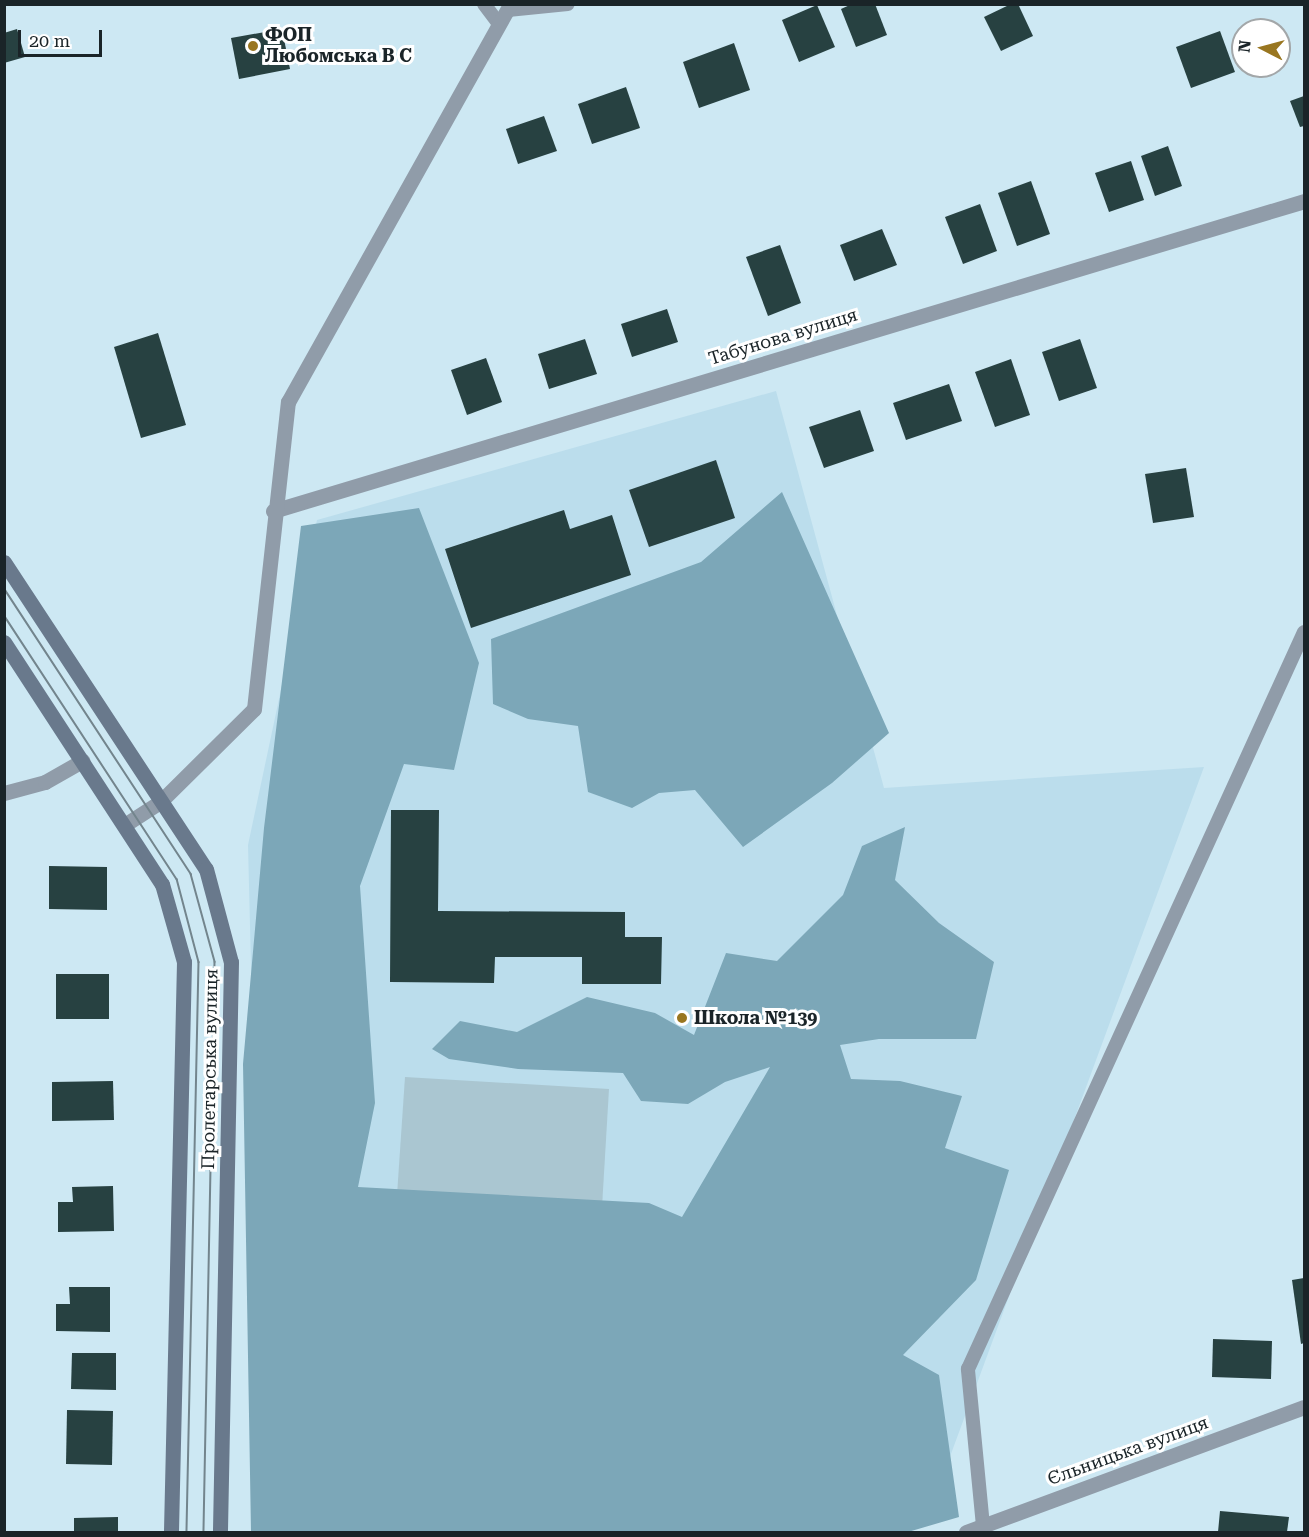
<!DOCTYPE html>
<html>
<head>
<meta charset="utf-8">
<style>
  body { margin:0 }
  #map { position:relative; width:1309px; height:1537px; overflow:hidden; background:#cde8f3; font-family:"Roboto Serif",serif }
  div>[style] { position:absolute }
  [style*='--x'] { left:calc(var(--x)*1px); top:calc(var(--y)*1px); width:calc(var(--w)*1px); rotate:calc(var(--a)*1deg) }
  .built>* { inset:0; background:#bbddec }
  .green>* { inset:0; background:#aac6d1 }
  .forest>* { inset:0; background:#7ca7b8 }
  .building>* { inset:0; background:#274141 }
  .service>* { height:14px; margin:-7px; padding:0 7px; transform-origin:7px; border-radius:7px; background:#909ca9 }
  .minor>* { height:15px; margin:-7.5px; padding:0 7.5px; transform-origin:7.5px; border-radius:7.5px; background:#909ca9 }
  .secondary>* { height:15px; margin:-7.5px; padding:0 7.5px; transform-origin:7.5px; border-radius:7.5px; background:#69798c }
  .tram>* { height:1.5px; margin:-0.75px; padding:0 0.75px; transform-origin:0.75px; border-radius:0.75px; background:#73858d }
  .dots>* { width:16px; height:16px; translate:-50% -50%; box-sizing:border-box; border:3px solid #fff; border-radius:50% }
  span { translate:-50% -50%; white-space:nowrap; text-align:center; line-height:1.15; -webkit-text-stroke:6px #fff; paint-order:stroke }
  .poi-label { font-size:18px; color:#1a2428; font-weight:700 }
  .left { translate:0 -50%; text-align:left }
  .street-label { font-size:18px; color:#1a2428 }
  .frame { position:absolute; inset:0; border:6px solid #1a2428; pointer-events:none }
  .north { position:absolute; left:1231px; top:18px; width:60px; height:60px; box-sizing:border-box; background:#fff; border:2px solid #a3a7a9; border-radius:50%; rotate:276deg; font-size:16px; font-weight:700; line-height:24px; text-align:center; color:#1a2428 }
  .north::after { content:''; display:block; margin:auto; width:21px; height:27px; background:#997620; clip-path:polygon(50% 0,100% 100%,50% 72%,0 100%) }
  .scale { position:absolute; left:18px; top:30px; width:84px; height:27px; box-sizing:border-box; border:3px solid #1a2428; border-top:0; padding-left:8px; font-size:18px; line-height:21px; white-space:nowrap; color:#1a2428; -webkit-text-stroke:4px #fff; paint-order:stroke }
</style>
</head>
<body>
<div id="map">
  <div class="built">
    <i style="clip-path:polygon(776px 391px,884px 788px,1204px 767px,934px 1500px,265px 1532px,248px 845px,317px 520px)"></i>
  </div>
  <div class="green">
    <i style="clip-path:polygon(405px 1077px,609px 1089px,602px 1207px,397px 1195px)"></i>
  </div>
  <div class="forest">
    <i style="clip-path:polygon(782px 492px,889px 733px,832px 783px,743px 847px,695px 790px,659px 793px,632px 808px,588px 792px,578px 726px,528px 719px,493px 704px,491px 639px,701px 562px)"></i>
    <i style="clip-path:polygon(419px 508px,479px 663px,454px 770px,404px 764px,360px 886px,375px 1103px,358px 1187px,649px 1203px,682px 1217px,770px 1067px,725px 1082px,688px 1104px,641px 1101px,623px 1073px,518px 1069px,449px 1059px,432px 1049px,460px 1021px,517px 1032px,587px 997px,655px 1013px,694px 1035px,726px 953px,777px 961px,843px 895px,862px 846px,905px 827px,895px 880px,939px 923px,994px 962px,976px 1039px,879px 1039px,840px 1045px,851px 1079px,900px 1081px,962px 1096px,945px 1148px,1009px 1170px,976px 1280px,903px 1355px,939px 1375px,959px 1517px,908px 1532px,251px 1532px,243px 1064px,264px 828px,301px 526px)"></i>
  </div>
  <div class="building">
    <i style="clip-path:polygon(852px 4px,875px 4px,887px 35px,856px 47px,841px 9px)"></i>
    <i style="clip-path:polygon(1011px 4px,1018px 4px,1033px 36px,1001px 51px,984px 17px)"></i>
    <i style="clip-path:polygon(817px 5px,835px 47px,799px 62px,782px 20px)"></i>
    <i style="clip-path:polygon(17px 29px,25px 57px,4px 63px,4px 33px)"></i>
    <i style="clip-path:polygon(282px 29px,290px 69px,239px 79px,231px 38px)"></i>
    <i style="clip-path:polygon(1220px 31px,1235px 72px,1191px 88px,1176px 47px)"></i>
    <i style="clip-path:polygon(734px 43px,750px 90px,699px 108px,683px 62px)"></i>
    <i style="clip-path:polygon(626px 87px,640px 128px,592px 144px,578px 104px)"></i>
    <i style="clip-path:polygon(1304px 96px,1304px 126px,1300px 127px,1290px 101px)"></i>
    <i style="clip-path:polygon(544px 116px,557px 151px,518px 164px,506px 129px)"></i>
    <i style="clip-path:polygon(1168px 146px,1182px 186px,1155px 196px,1141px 156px)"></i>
    <i style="clip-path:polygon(1131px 161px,1144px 200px,1109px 212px,1095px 173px)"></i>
    <i style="clip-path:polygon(1031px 181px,1050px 234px,1017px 246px,998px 193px)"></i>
    <i style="clip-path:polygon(980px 204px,997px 251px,963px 264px,945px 217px)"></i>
    <i style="clip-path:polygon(882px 229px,897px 265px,854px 281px,840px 245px)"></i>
    <i style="clip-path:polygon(780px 245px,801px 303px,768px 316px,746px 257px)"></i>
    <i style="clip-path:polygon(667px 309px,678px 342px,632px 357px,621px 324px)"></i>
    <i style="clip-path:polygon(158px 333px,186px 425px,141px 438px,114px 347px)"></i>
    <i style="clip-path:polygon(585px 339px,597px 374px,549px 389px,538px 354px)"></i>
    <i style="clip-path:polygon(1080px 339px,1097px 388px,1059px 401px,1042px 352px)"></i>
    <i style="clip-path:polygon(486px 358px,502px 402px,467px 415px,451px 370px)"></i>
    <i style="clip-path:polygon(1011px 359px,1030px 415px,995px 427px,975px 372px)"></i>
    <i style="clip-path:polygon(949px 384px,962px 421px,906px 440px,893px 403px)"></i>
    <i style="clip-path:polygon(860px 410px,874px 451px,824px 468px,809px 427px)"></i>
    <i style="clip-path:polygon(716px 460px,735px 518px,649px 547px,629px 490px)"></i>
    <i style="clip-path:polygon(1186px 468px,1194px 517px,1153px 523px,1145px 474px)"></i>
    <i style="clip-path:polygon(564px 510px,570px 529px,612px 515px,631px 575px,471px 628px,445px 549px)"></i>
    <i style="clip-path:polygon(391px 810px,439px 810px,438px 911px,625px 912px,625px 937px,662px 937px,661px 984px,582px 984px,582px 957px,495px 957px,494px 983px,390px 982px)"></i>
    <i style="clip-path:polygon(49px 866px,107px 867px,107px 910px,49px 909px)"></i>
    <i style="clip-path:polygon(56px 974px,109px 974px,109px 1019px,56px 1019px)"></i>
    <i style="clip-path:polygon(113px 1081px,114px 1120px,52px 1121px,52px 1082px)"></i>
    <i style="clip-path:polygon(113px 1186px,114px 1231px,58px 1232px,58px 1202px,73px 1202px,72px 1187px)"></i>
    <i style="clip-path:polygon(1304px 1278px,1304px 1343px,1301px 1344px,1292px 1280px)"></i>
    <i style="clip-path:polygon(69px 1287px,110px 1287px,110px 1332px,56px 1331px,56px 1304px,70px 1304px)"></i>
    <i style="clip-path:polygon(1213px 1339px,1272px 1341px,1271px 1379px,1212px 1377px)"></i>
    <i style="clip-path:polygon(72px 1353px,116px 1353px,116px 1390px,71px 1389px)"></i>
    <i style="clip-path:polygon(67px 1410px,113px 1411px,112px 1465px,66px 1464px)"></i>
    <i style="clip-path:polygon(1220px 1511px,1289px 1517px,1287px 1532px,1218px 1532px)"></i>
    <i style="clip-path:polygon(118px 1517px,118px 1532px,74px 1532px,74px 1518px)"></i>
  </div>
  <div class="service">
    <i style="--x:484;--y:4;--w:26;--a:53"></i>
    <i style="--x:508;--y:10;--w:60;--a:-5.7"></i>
    <i style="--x:983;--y:1526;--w:158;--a:-95.5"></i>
    <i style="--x:968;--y:1369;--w:810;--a:-65.49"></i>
  </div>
  <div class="minor">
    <i style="--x:273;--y:511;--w:1077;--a:-16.73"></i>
    <i style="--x:4;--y:793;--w:42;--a:-15"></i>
    <i style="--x:45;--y:782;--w:43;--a:-29.6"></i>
    <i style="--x:126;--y:824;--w:40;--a:-32.9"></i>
    <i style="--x:160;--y:802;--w:132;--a:-44.7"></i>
    <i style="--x:254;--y:709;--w:309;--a:-83.7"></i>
    <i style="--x:288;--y:402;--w:456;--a:-60.8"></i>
    <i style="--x:966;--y:1532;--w:360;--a:-20.3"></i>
  </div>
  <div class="secondary">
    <i style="--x:4;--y:562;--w:367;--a:56.7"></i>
    <i style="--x:206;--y:869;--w:96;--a:75"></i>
    <i style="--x:231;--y:962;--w:570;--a:91.11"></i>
    <i style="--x:4;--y:642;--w:289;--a:56.9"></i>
    <i style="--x:162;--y:884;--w:81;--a:74.2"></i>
    <i style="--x:184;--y:962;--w:570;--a:91.31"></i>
  </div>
  <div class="tram">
    <i style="--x:4;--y:588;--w:342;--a:56.8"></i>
    <i style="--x:191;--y:874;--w:91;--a:74.7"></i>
    <i style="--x:215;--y:962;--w:570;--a:91.11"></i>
    <i style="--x:4;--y:615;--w:316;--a:56.8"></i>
    <i style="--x:177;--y:879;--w:86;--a:75.2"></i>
    <i style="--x:199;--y:962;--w:570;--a:91.21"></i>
  </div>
  <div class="dots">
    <i style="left:253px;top:46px;background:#997620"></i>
    <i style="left:682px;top:1018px;background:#997620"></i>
  </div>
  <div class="poi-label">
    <span class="left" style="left:265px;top:46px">ФОП<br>Любомська В С</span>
    <span class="left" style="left:694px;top:1018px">Школа №139</span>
  </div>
  <div class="street-label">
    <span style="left:783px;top:337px;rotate:-17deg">Табунова вулиця</span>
    <span style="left:210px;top:1069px;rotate:-89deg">Пролетарська вулиця</span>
    <span style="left:1128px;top:1451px;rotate:-20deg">Єльницька вулиця</span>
  </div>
  <div class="frame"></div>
  <div class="north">N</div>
  <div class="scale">20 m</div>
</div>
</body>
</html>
